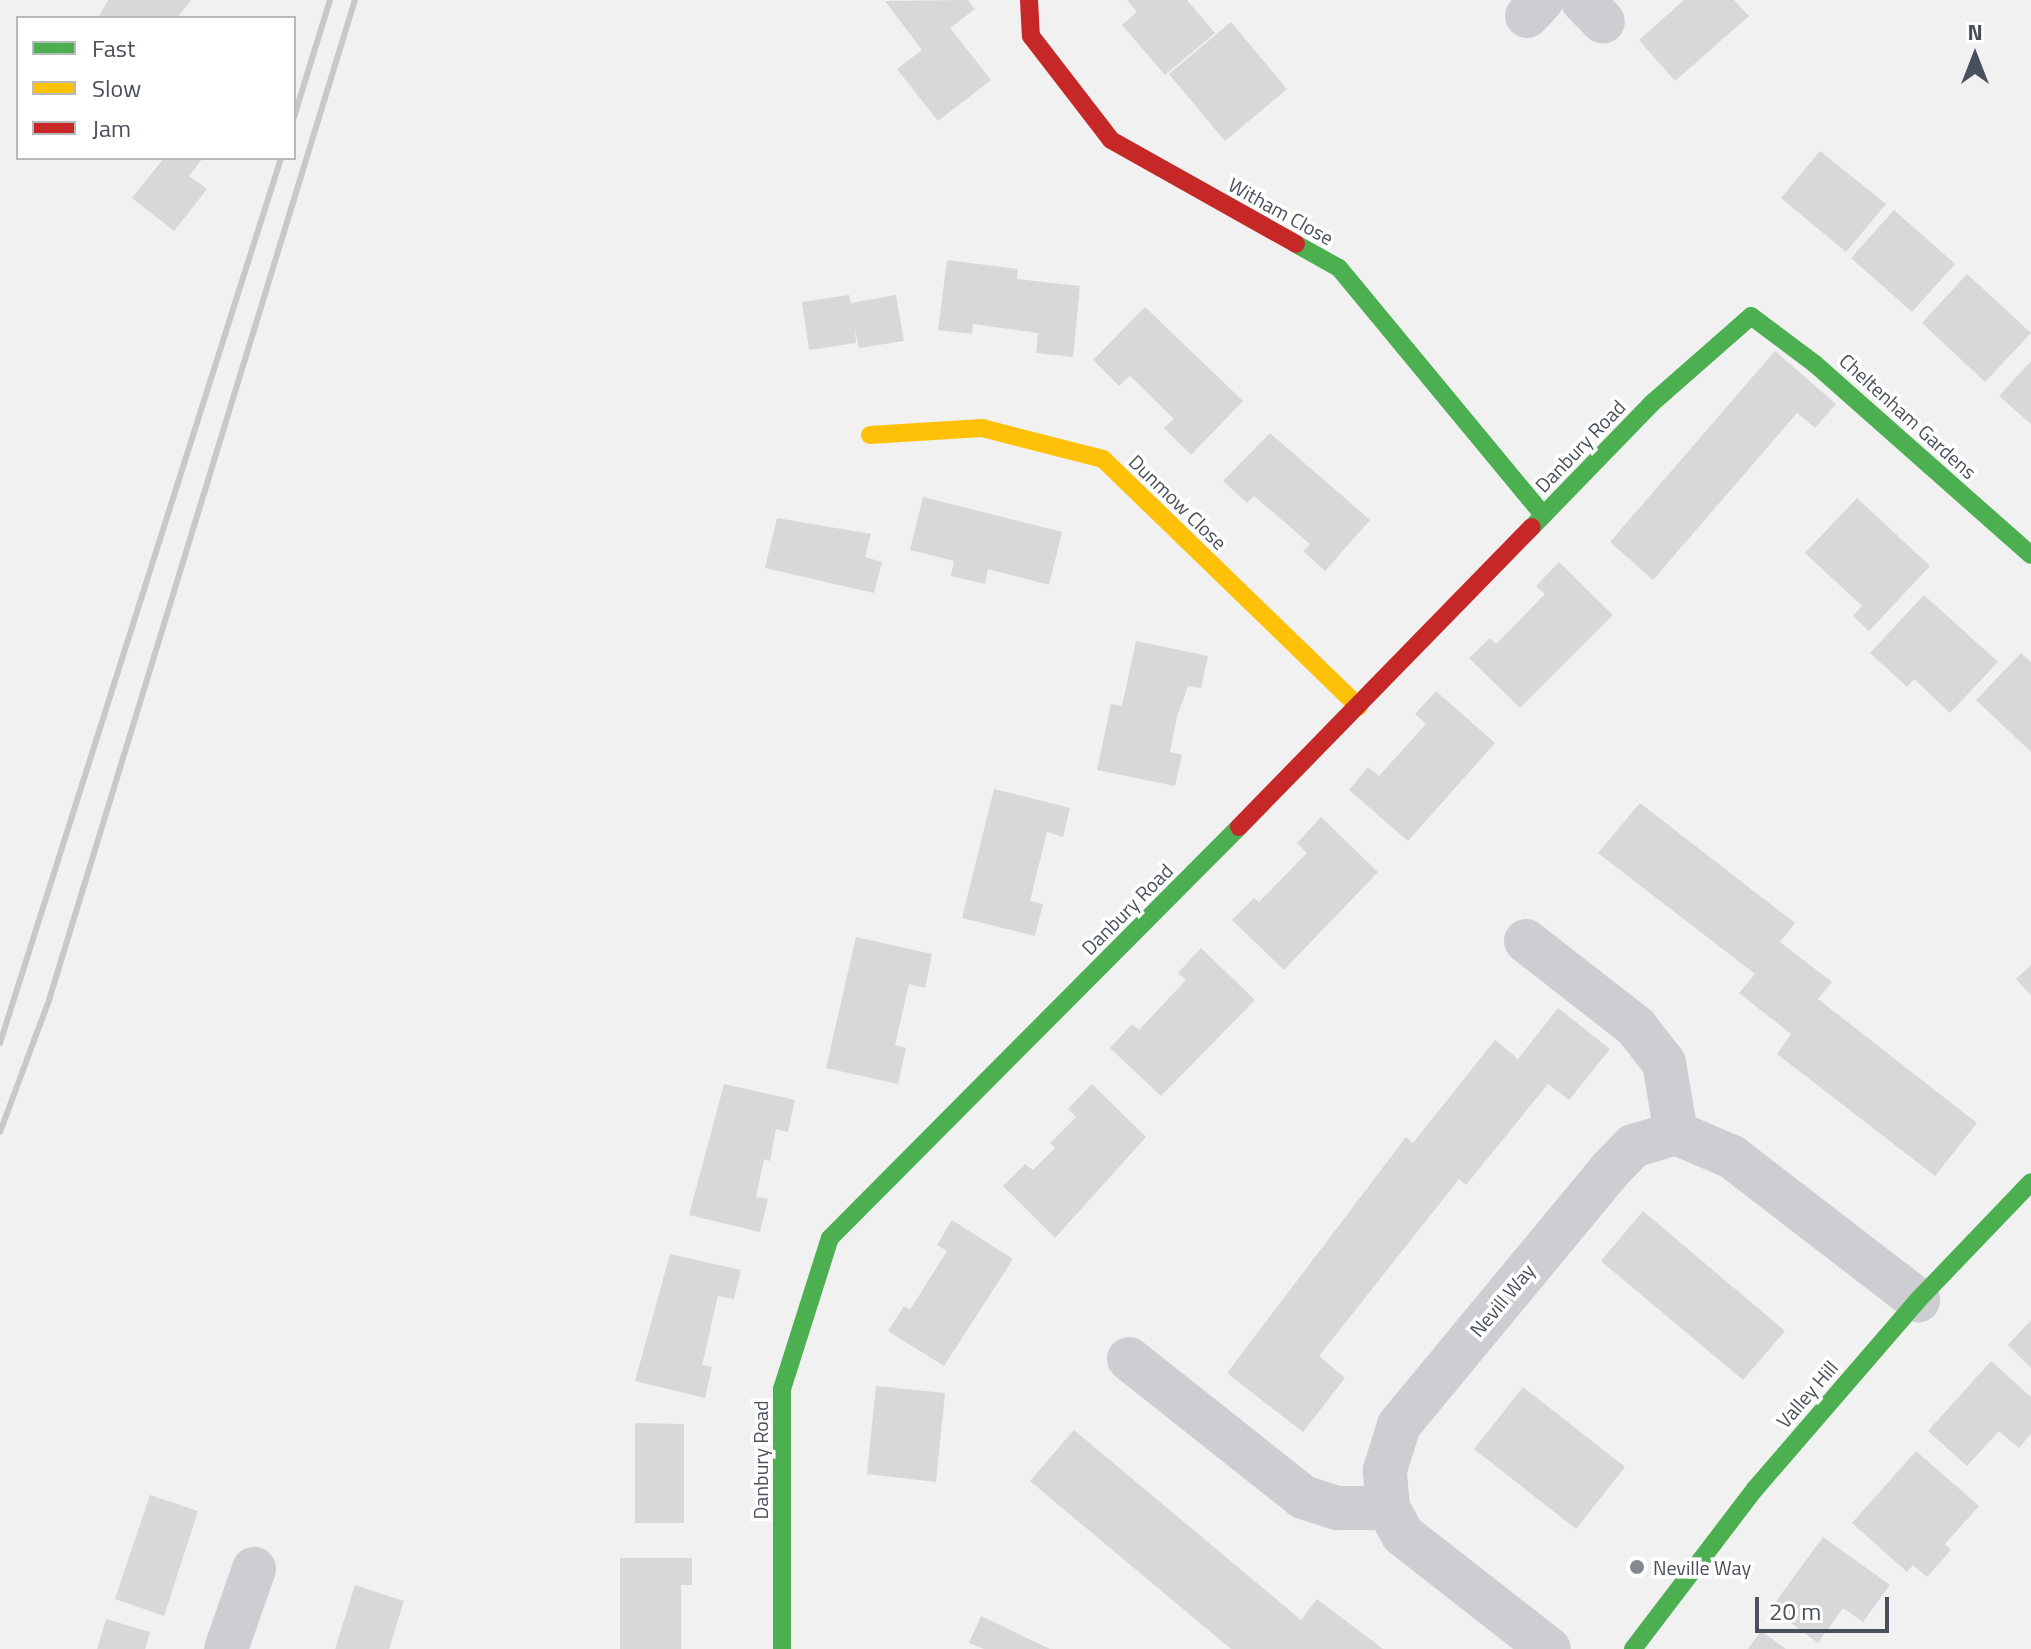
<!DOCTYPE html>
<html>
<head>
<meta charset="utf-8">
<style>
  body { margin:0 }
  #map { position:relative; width:2031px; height:1649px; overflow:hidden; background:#f1f1f1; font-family:"Titillium Web",sans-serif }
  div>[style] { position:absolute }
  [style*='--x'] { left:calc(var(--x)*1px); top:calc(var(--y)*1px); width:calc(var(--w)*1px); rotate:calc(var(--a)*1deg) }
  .building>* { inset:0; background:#d8d8da }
  .street>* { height:44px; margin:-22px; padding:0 22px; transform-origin:22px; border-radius:22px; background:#ccced1 }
  .fast>* { height:18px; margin:-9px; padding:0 9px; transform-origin:9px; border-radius:9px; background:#4caf50 }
  .slow>* { height:18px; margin:-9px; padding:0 9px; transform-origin:9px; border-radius:9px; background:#ffc107 }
  .jam>* { height:18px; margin:-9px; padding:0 9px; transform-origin:9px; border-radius:9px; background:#c62828 }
  .rail>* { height:6px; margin:-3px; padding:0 3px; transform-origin:3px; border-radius:3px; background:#c6c8ca }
  .dots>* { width:22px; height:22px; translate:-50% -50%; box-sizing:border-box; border:4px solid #fff; border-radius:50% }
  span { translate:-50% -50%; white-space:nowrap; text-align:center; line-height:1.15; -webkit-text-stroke:7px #fff; paint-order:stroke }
  .street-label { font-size:20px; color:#49505b }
  .poi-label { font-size:20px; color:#49505b }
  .left { translate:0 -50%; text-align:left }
  .legend { position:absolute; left:16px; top:16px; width:280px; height:144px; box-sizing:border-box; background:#fff; border:2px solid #b6b9bd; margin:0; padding:10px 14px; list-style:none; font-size:24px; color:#49505b }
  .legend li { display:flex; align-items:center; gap:16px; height:40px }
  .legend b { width:40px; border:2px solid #b6b9bd }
  .north { position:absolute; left:1935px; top:16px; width:80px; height:80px; -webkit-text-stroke:6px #fff; paint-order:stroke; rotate:0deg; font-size:22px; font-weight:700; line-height:32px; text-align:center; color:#49505b }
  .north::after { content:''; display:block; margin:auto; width:28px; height:36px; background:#49505b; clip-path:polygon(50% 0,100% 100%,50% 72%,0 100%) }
  .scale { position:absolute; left:1755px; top:1597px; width:134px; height:36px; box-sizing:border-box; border:4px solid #49505b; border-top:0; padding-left:10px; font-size:24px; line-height:28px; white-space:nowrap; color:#49505b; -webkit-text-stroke:6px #fff; paint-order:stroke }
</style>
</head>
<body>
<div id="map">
  <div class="building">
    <i style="clip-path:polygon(108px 0,191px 0,177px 18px,98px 18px)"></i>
    <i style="clip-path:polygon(968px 0,975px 9px,950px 28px,991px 80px,938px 121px,897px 69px,922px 50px,885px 1px)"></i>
    <i style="clip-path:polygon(1127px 0,1187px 0,1215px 33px,1165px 75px,1122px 25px,1137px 12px)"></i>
    <i style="clip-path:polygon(1684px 0,1734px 0,1749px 16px,1675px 81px,1639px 40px)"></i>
    <i style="clip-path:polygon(1231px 22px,1287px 89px,1225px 141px,1169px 74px)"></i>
    <i style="clip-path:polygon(1820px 151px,1886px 204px,1846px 252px,1781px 198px)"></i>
    <i style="clip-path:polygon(164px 158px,203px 158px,189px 176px,207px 189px,174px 231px,132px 198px)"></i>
    <i style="clip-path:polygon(1894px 210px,1955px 264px,1912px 312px,1851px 258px)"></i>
    <i style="clip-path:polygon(947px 260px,1018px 269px,1017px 279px,1080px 286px,1073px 357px,1036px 353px,1038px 333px,973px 324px,972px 334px,938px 330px)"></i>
    <i style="clip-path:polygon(1967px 274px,2031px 333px,1985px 382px,1922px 323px)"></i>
    <i style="clip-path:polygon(849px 295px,851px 303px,896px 295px,904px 341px,859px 348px,855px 329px,856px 343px,809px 350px,802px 302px)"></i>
    <i style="clip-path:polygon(1145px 307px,1243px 401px,1191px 455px,1164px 428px,1174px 419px,1130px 376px,1119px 386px,1093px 360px)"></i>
    <i style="clip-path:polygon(1775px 351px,1836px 404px,1815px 428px,1797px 413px,1653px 580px,1610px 542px)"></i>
    <i style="clip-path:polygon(2031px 361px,2031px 424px,1999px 396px)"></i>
    <i style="clip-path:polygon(1270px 433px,1370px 520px,1325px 571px,1303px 551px,1310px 544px,1254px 496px,1247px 503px,1223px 481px)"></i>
    <i style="clip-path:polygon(923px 497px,1062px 532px,1049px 585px,988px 569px,985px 584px,951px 576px,954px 561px,910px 550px)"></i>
    <i style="clip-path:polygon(1857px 498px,1930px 566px,1869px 631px,1853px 616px,1862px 606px,1805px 553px)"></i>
    <i style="clip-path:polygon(777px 518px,871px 534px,865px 557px,882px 562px,874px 593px,765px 568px)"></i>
    <i style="clip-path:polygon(1559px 562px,1613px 615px,1520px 708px,1469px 658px,1490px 638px,1496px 644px,1545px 594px,1536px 586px)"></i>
    <i style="clip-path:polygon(1924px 595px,1998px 662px,1950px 713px,1914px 679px,1907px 687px,1870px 653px)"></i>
    <i style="clip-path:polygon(1136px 641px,1208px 656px,1201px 688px,1188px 686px,1177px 717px,1170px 752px,1182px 755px,1175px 786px,1097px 770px,1111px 704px,1122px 706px)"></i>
    <i style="clip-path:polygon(2021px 653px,2031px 662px,2031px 752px,1976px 700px)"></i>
    <i style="clip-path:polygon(1436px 691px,1495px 743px,1408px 841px,1349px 790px,1368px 767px,1379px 776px,1426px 724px,1415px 714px)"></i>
    <i style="clip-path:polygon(994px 789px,1070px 808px,1063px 837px,1047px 832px,1030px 901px,1043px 904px,1035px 936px,962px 918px)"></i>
    <i style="clip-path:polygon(1640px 803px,1795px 923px,1780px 942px,1832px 982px,1818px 999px,1977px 1123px,1935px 1176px,1777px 1054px,1791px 1034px,1739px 993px,1755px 974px,1598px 853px)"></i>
    <i style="clip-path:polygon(1321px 817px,1378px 872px,1284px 970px,1232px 920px,1254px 898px,1259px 902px,1307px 853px,1297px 843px)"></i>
    <i style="clip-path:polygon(856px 937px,932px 954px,925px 988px,909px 984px,895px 1045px,906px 1048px,898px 1084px,826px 1068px)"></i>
    <i style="clip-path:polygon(1201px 948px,1255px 1000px,1161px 1096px,1110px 1048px,1132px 1024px,1139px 1030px,1186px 980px,1178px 973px)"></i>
    <i style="clip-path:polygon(2031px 965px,2031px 995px,2016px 979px)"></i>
    <i style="clip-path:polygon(1558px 1008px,1610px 1049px,1569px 1100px,1548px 1084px,1466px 1185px,1459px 1179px,1319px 1356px,1345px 1378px,1303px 1432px,1227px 1373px,1406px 1137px,1413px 1143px,1495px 1040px,1518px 1059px)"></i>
    <i style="clip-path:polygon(724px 1084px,795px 1100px,788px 1132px,776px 1129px,770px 1161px,764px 1159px,756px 1197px,768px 1199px,760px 1232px,689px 1215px)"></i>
    <i style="clip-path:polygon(1092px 1084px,1146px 1137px,1055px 1238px,1003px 1186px,1025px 1164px,1033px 1170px,1055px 1148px,1050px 1143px,1076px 1117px,1068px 1109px)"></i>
    <i style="clip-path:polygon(1643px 1211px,1785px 1331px,1743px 1380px,1601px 1261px)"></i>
    <i style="clip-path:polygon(952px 1220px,1013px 1259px,944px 1366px,888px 1331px,904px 1306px,910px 1310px,947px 1251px,937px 1245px)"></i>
    <i style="clip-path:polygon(670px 1254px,741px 1270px,734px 1299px,718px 1296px,702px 1365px,712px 1367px,705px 1398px,635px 1381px)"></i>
    <i style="clip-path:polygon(2031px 1320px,2031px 1368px,2008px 1345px)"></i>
    <i style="clip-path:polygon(1991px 1361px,2031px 1397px,2031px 1434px,2019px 1448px,1999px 1431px,1967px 1466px,1928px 1431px)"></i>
    <i style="clip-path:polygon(876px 1386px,945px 1393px,936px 1482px,867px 1474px)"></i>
    <i style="clip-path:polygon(1523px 1387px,1625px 1467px,1576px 1529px,1474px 1449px)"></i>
    <i style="clip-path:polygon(635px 1423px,684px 1424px,684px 1523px,635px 1523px)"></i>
    <i style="clip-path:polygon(1074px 1430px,1301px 1620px,1317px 1599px,1383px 1649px,1231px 1649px,1030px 1481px)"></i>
    <i style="clip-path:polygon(1916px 1451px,1979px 1506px,1945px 1544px,1951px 1550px,1927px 1577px,1913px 1565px,1907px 1572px,1852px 1523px)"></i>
    <i style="clip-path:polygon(150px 1495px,198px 1511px,164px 1616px,115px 1599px)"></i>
    <i style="clip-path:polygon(1823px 1537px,1890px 1585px,1863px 1622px,1843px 1608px,1818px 1643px,1771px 1608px)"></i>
    <i style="clip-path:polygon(620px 1558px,692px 1558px,692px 1585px,681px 1585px,681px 1649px,620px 1649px)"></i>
    <i style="clip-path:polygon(355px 1585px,404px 1601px,389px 1649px,335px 1649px)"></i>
    <i style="clip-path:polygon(981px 1616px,1050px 1649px,984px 1649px,969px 1643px)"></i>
    <i style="clip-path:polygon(106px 1619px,150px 1632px,145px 1649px,97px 1649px)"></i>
    <i style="clip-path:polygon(1761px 1631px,1786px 1649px,1748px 1649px)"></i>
  </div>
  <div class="street">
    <i style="--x:1582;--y:0;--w:30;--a:46"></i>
    <i style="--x:1527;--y:16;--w:22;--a:-47"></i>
    <i style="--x:1526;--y:941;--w:140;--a:38"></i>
    <i style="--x:1636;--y:1027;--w:46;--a:52.1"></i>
    <i style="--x:1664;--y:1063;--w:71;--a:80.3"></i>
    <i style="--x:1676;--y:1133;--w:61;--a:23.2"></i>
    <i style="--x:1732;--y:1157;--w:235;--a:37.6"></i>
    <i style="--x:1129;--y:1359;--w:222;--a:38.4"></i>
    <i style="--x:1303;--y:1497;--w:36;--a:18"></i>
    <i style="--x:1337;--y:1508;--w:51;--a:0"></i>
    <i style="--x:1388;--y:1508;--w:31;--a:61"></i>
    <i style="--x:1403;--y:1535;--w:185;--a:38"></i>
    <i style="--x:1388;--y:1508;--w:38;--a:-95"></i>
    <i style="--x:1385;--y:1470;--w:47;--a:-72.7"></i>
    <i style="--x:1399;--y:1425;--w:331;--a:-50.4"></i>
    <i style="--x:1610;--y:1170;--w:33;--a:-46"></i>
    <i style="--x:1633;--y:1146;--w:45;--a:-16.8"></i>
    <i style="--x:226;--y:1649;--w:85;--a:-70.7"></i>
  </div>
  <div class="fast">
    <i style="--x:1296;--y:244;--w:49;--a:29.2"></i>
    <i style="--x:1339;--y:268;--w:320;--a:50.4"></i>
    <i style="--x:1532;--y:527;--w:171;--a:-45.9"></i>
    <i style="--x:1651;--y:404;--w:133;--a:-41.3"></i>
    <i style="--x:1751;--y:316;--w:80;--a:36.9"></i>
    <i style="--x:1815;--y:364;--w:288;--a:41.5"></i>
    <i style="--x:782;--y:1649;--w:260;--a:-90"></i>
    <i style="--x:782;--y:1389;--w:158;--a:-72.4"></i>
    <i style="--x:830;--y:1238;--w:580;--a:-45.14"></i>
    <i style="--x:1633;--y:1649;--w:201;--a:-52.7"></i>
    <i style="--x:1755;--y:1489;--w:250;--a:-49.2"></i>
    <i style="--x:1918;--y:1300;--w:163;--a:-46.2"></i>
  </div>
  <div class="slow">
    <i style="--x:870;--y:435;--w:112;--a:-3.6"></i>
    <i style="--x:982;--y:428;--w:125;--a:14.4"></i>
    <i style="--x:1103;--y:459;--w:356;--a:44.1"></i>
  </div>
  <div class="jam">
    <i style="--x:1029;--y:0;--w:36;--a:87"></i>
    <i style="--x:1031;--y:36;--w:131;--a:52.4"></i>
    <i style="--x:1111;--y:140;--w:212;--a:29.3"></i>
    <i style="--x:1239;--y:827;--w:419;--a:-45.7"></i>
  </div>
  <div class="rail">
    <i style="--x:294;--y:117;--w:122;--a:-72.9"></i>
    <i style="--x:0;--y:1043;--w:929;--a:-72.38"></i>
    <i style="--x:0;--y:1132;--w:141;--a:-69.6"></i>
    <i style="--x:49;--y:1000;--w:1046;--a:-72.99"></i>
  </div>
  <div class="dots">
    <i style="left:1637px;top:1567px;background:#848890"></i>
  </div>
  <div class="street-label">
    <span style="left:1281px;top:211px;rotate:29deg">Witham Close</span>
    <span style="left:1908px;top:416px;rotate:42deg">Cheltenham Gardens</span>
    <span style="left:1580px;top:446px;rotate:-46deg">Danbury Road</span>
    <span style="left:1178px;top:502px;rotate:44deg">Dunmow Close</span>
    <span style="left:1127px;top:909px;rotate:-45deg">Danbury Road</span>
    <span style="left:1502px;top:1300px;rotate:-50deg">Nevill Way</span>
    <span style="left:1807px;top:1394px;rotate:-49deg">Valley Hill</span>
    <span style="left:760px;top:1460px;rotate:-90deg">Danbury Road</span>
  </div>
  <div class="poi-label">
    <span class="left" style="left:1653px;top:1567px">Neville Way</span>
  </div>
  <ul class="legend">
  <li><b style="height:10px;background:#4caf50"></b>Fast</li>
  <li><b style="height:10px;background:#ffc107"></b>Slow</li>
  <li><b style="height:10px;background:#c62828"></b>Jam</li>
  </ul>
  <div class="north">N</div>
  <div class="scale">20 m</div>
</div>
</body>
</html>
